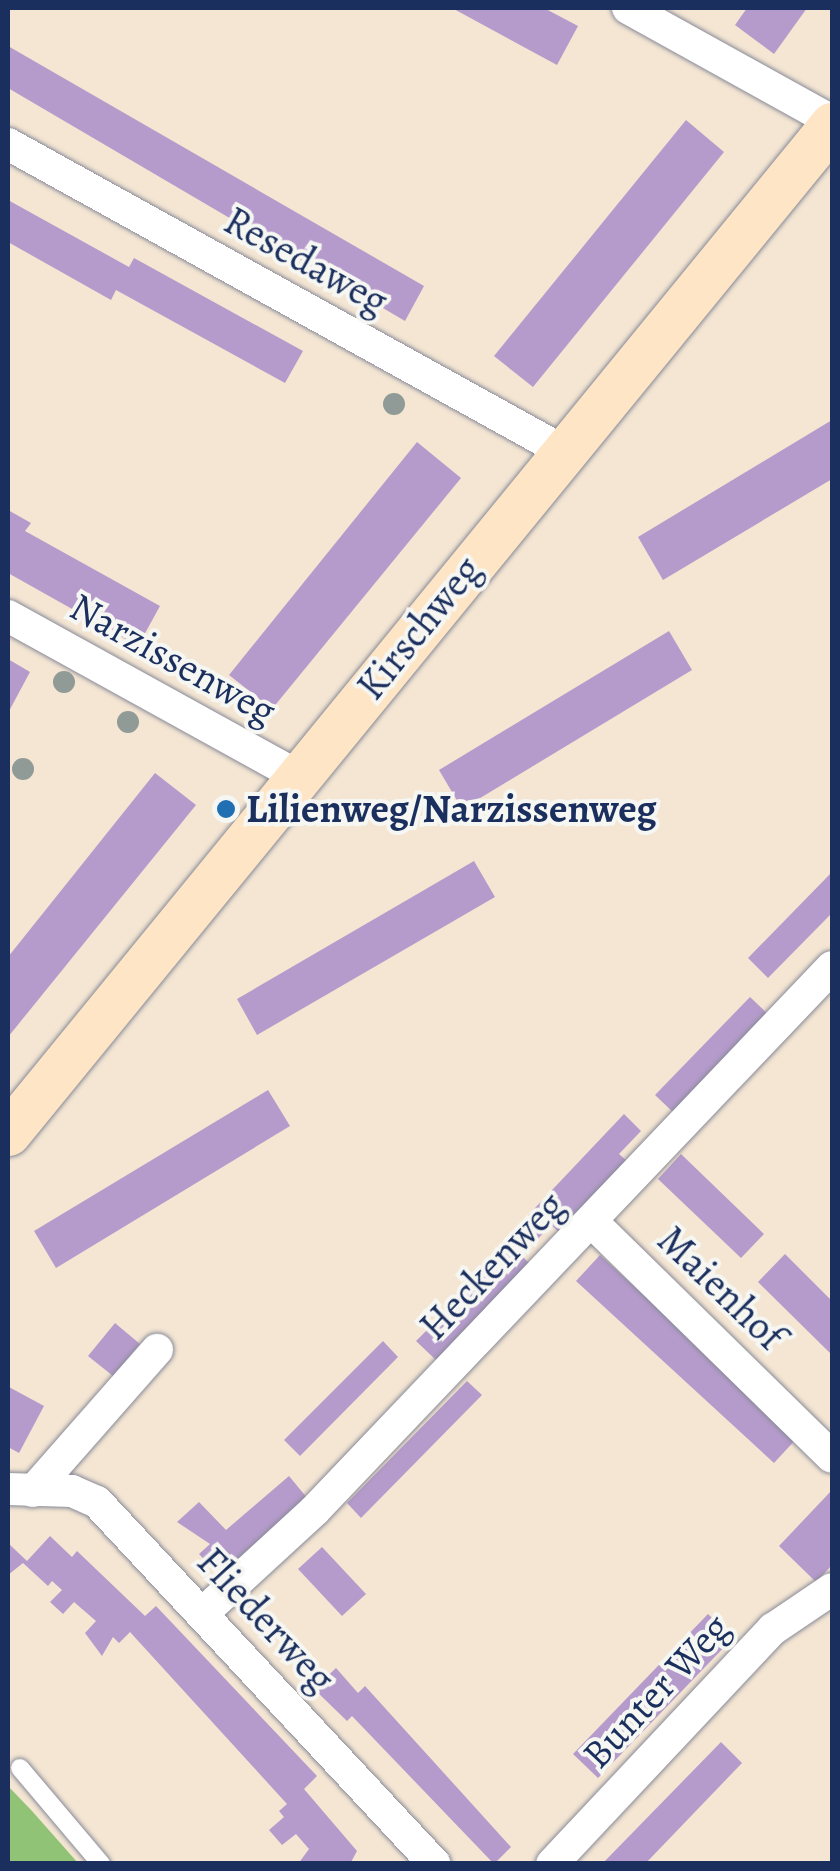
<!DOCTYPE html>
<html>
<head>
<meta charset="utf-8">
<style>
  body { margin:0 }
  #map { position:relative; width:840px; height:1871px; overflow:hidden; background:#f4e6d3; font-family:Alegreya,serif }
  div>[style] { position:absolute }
  .green>* { inset:0; background:#90c375 }
  .building>* { inset:0; background:#b59bcb }
  .roads { filter:drop-shadow(0 0 2px #888a98) drop-shadow(0 0 2px #888a98) }
  .service>* { height:18px; margin:-9px; padding:0 9px; transform-origin:9px; border-radius:9px; background:#fff }
  .minor>* { height:32px; margin:-16px; padding:0 16px; transform-origin:16px; border-radius:16px; background:#fff }
  .secondary>* { height:45px; margin:-22.5px; padding:0 22.5px; transform-origin:22.5px; border-radius:22.5px; background:#fee5c5 }
  .trees>* { width:22px; height:22px; margin:-11px; border-radius:50%; background:#909a96 }
  .dots>* { width:28px; height:28px; translate:-50% -50%; box-sizing:border-box; border:5px solid #f6f6f2; border-radius:50% }
  span { translate:-50% -50%; white-space:nowrap; text-align:center; line-height:1.15; -webkit-text-stroke:8px #f6f6f2; paint-order:stroke }
  .street-label { font-size:40px; color:#1b2f5e }
  .poi-label { font-size:40px; color:#1b2f5e; font-weight:700 }
  .left { translate:0 -50%; text-align:left }
  .frame { position:absolute; inset:0; border:10px solid #1b2f5e; pointer-events:none }
</style>
</head>
<body>
<div id="map">
  <div class="green">
    <div style="clip-path:polygon(8px 1786px,32px 1811px,78px 1863px,8px 1863px)"></div>
  </div>
  <div class="building">
    <div style="clip-path:polygon(452px 8px,544px 8px,578px 26px,557px 65px)"></div>
    <div style="clip-path:polygon(747px 8px,807px 8px,774px 54px,735px 25px)"></div>
    <div style="clip-path:polygon(8px 46px,424px 286px,405px 321px,8px 88px)"></div>
    <div style="clip-path:polygon(686px 120px,724px 152px,533px 387px,494px 356px)"></div>
    <div style="clip-path:polygon(8px 200px,129px 267px,134px 258px,303px 351px,285px 383px,116px 290px,111px 300px,8px 242px)"></div>
    <div style="clip-path:polygon(832px 420px,832px 479px,663px 580px,638px 537px)"></div>
    <div style="clip-path:polygon(417px 442px,461px 478px,272px 709px,229px 675px)"></div>
    <div style="clip-path:polygon(8px 510px,31px 523px,25px 531px,160px 606px,138px 646px,8px 573px)"></div>
    <div style="clip-path:polygon(669px 631px,692px 670px,462px 809px,439px 770px)"></div>
    <div style="clip-path:polygon(8px 659px,30px 672px,8px 713px)"></div>
    <div style="clip-path:polygon(155px 773px,196px 805px,8px 1037px,8px 957px)"></div>
    <div style="clip-path:polygon(474px 861px,495px 897px,257px 1035px,237px 999px)"></div>
    <div style="clip-path:polygon(832px 872px,832px 913px,768px 978px,748px 958px)"></div>
    <div style="clip-path:polygon(750px 997px,770px 1016px,675px 1114px,655px 1095px)"></div>
    <div style="clip-path:polygon(268px 1090px,290px 1126px,56px 1268px,34px 1231px)"></div>
    <div style="clip-path:polygon(624px 1114px,641px 1131px,619px 1154px,627px 1161px,559px 1232px,551px 1225px,534px 1243px,517px 1227px)"></div>
    <div style="clip-path:polygon(681px 1154px,764px 1234px,741px 1258px,658px 1179px)"></div>
    <div style="clip-path:polygon(512px 1246px,533px 1267px,438px 1362px,416px 1341px)"></div>
    <div style="clip-path:polygon(785px 1254px,832px 1301px,832px 1355px,758px 1282px)"></div>
    <div style="clip-path:polygon(600px 1255px,798px 1437px,774px 1463px,576px 1281px)"></div>
    <div style="clip-path:polygon(115px 1323px,140px 1344px,113px 1376px,88px 1356px)"></div>
    <div style="clip-path:polygon(383px 1341px,398px 1357px,300px 1456px,284px 1440px)"></div>
    <div style="clip-path:polygon(467px 1381px,482px 1395px,361px 1518px,347px 1503px)"></div>
    <div style="clip-path:polygon(9px 1387px,44px 1406px,19px 1453px,8px 1447px)"></div>
    <div style="clip-path:polygon(289px 1476px,308px 1499px,219px 1576px,199px 1554px,210px 1544px,177px 1522px,199px 1502px,226px 1530px)"></div>
    <div style="clip-path:polygon(832px 1490px,832px 1565px,816px 1582px,779px 1546px)"></div>
    <div style="clip-path:polygon(50px 1536px,72px 1557px,77px 1551px,145px 1616px,156px 1606px,317px 1776px,304px 1789px,357px 1851px,350px 1864px,298px 1864px,309px 1849px,296px 1834px,282px 1845px,269px 1830px,284px 1817px,279px 1811px,287px 1804px,130px 1632px,119px 1643px,113px 1637px,102px 1656px,85px 1633px,96px 1621px,74px 1602px,63px 1614px,50px 1602px,62px 1590px,52px 1581px,48px 1586px,23px 1563px,8px 1575px,8px 1543px,27px 1561px)"></div>
    <div style="clip-path:polygon(322px 1547px,366px 1594px,342px 1616px,298px 1569px)"></div>
    <div style="clip-path:polygon(708px 1614px,733px 1638px,598px 1778px,573px 1754px)"></div>
    <div style="clip-path:polygon(336px 1668px,358px 1693px,365px 1686px,511px 1847px,494px 1864px,352px 1716px,347px 1721px,314px 1689px)"></div>
    <div style="clip-path:polygon(721px 1742px,742px 1763px,645px 1864px,602px 1864px)"></div>
  </div>
  <div class="roads">
    <div class="service">
      <div style="left:20px;top:1768px;width:126px;rotate:49.8deg"></div>
    </div>
    <div class="minor">
      <div style="left:628px;top:8px;width:233px;rotate:29deg"></div>
      <div style="left:8px;top:144px;width:634px;rotate:28.95deg"></div>
      <div style="left:8px;top:616px;width:331px;rotate:28.9deg"></div>
      <div style="left:593px;top:1223px;width:334px;rotate:44.4deg"></div>
      <div style="left:8px;top:1489px;width:64px;rotate:1.8deg"></div>
      <div style="left:72px;top:1491px;width:27px;rotate:24deg"></div>
      <div style="left:97px;top:1502px;width:495px;rotate:47deg"></div>
      <div style="left:33px;top:1491px;width:188px;rotate:-48.7deg"></div>
      <div style="left:202px;top:1614px;width:152px;rotate:-42.6deg"></div>
      <div style="left:314px;top:1511px;width:751px;rotate:-46.4deg"></div>
      <div style="left:552px;top:1864px;width:323px;rotate:-46.8deg"></div>
      <div style="left:773px;top:1629px;width:71px;rotate:-34.1deg"></div>
    </div>
    <div class="secondary">
      <div style="left:8px;top:1133px;width:1302px;rotate:-50.74deg"></div>
    </div>
  </div>
  <div class="trees">
    <div style="left:394px;top:404px"></div>
    <div style="left:64px;top:682px"></div>
    <div style="left:128px;top:722px"></div>
    <div style="left:23px;top:769px"></div>
  </div>
  <div class="dots">
    <div style="left:226px;top:809px;background:#1f6fb2"></div>
  </div>
  <div class="street-label">
    <span style="left:306px;top:261px;rotate:29deg">Resedaweg</span>
    <span style="left:419px;top:628px;rotate:-51deg">Kirschweg</span>
    <span style="left:173px;top:659px;rotate:29deg">Narzissenweg</span>
    <span style="left:492px;top:1266px;rotate:-46deg">Heckenweg</span>
    <span style="left:721px;top:1288px;rotate:44deg">Maienhof</span>
    <span style="left:266px;top:1620px;rotate:47deg">Fliederweg</span>
    <span style="left:656px;top:1691px;rotate:-47deg">Bunter Weg</span>
  </div>
  <div class="poi-label">
    <span class="left" style="left:246px;top:809px">Lilienweg/Narzissenweg</span>
  </div>
  <div class="frame"></div>
</div>
</body>
</html>
